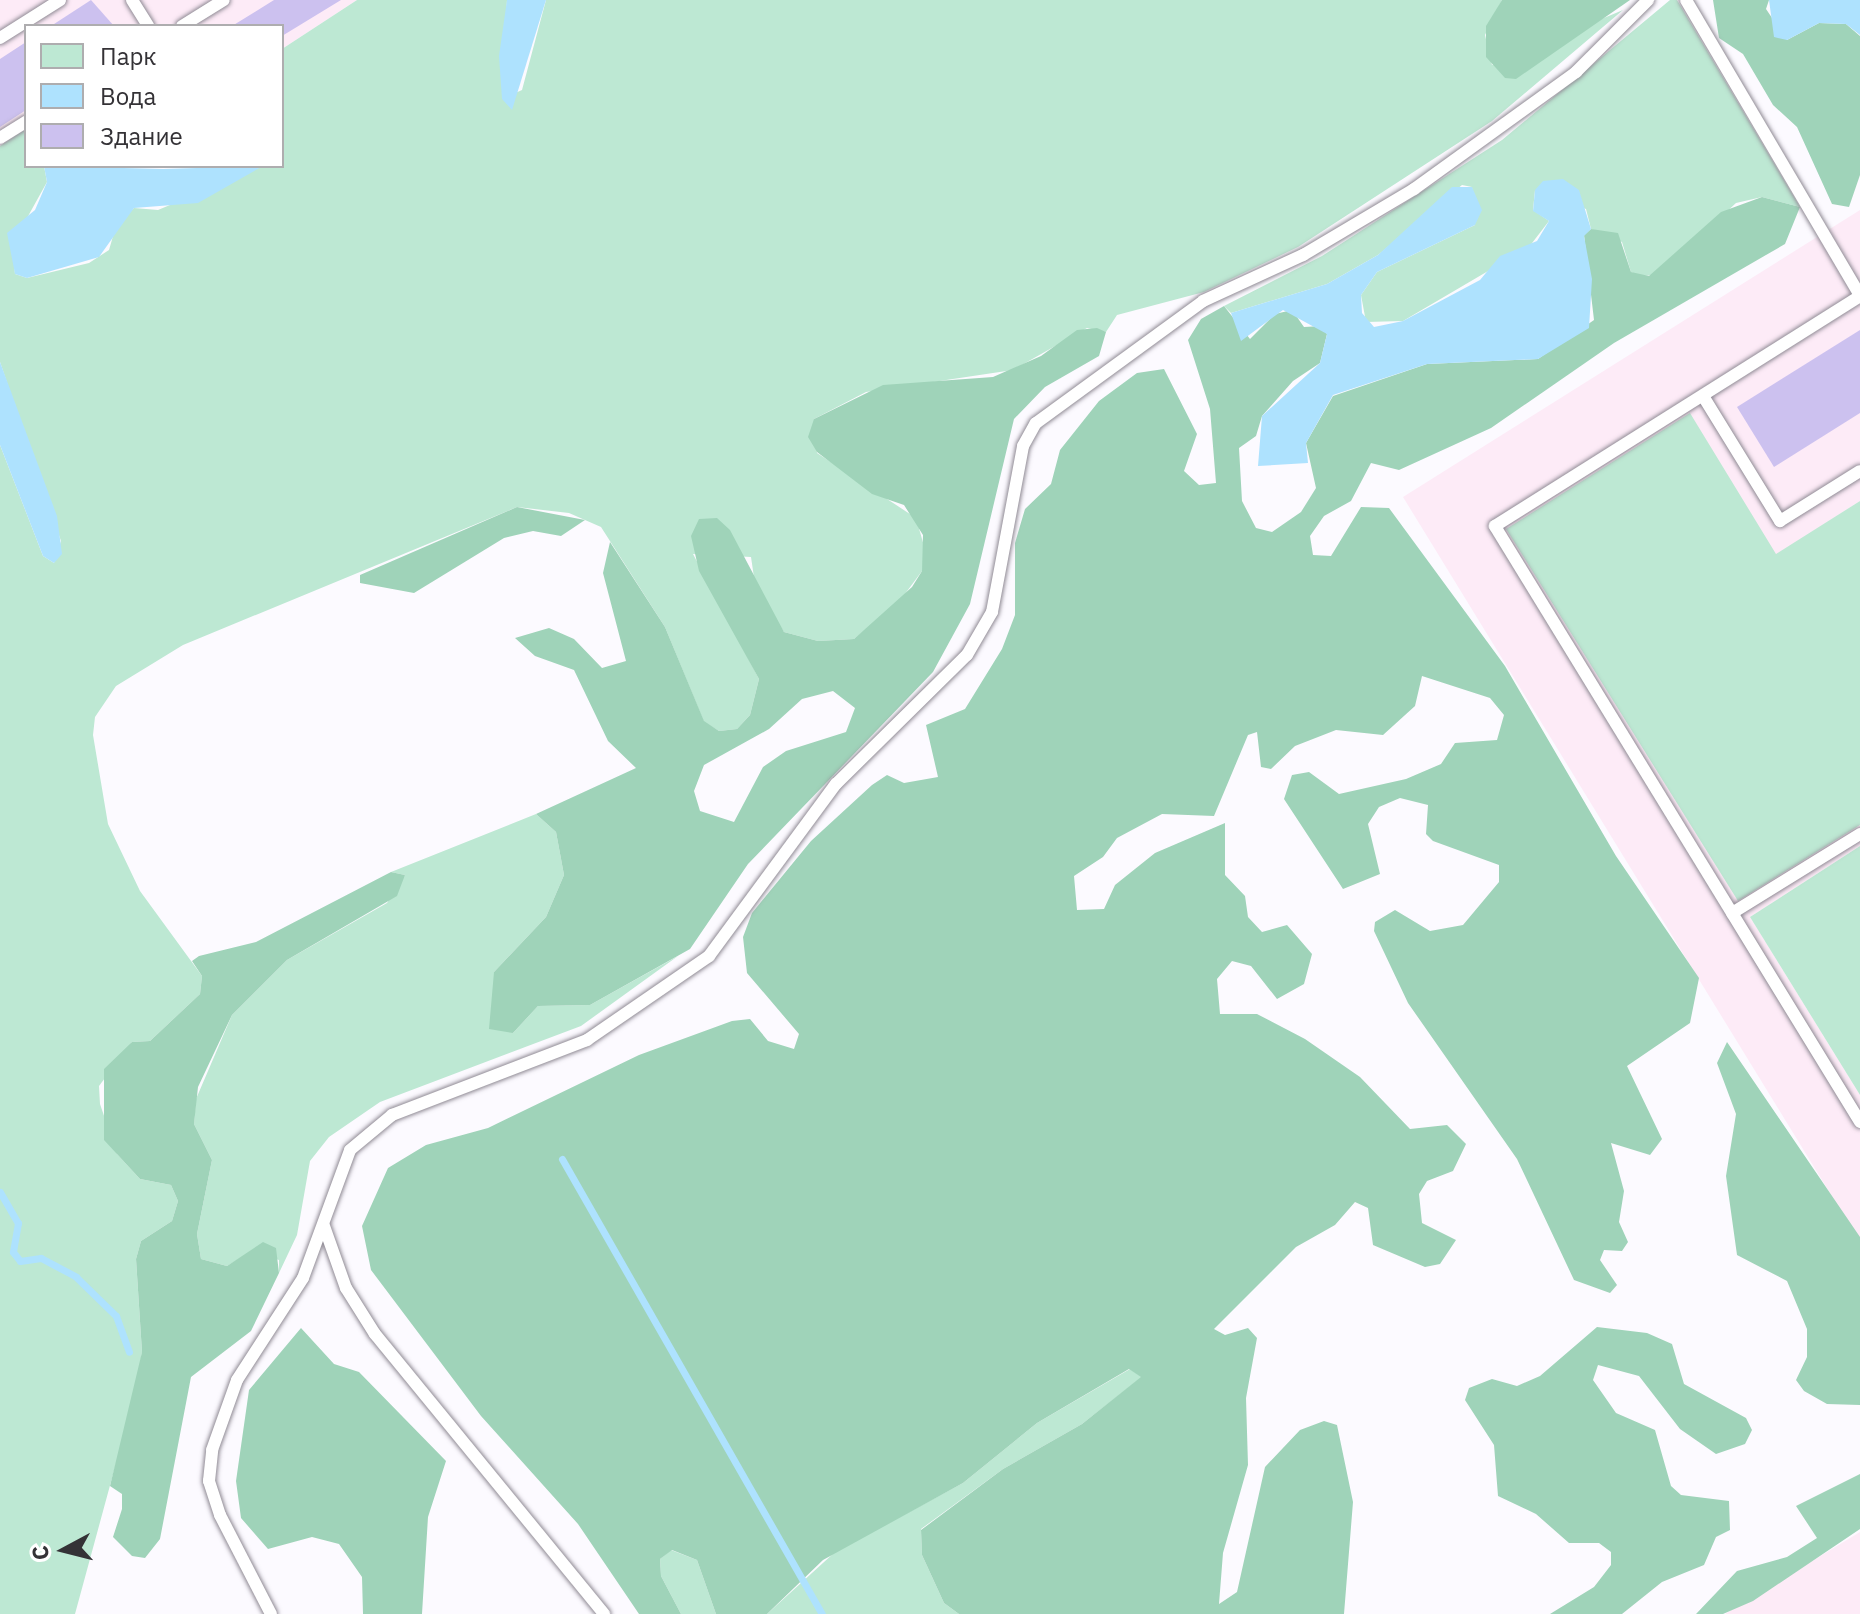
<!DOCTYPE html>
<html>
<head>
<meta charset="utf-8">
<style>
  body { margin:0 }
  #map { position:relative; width:1860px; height:1614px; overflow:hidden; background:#fcfaff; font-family:"IBM Plex Sans",sans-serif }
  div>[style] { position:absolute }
  .industrial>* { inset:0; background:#fdebf7 }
  .green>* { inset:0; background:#bde8d3 }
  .forest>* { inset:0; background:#9fd3b9 }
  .water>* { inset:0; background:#aee2fe }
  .stream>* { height:7px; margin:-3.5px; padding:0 3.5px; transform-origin:3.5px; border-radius:3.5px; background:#aee2fe }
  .building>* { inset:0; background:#ccc1ef }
  .roads { filter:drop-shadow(0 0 2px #908b95) drop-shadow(0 0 2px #908b95) }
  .lane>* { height:12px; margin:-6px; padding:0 6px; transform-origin:6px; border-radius:6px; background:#fff }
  span { translate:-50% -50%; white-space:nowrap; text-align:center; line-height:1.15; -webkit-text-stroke:7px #fff; paint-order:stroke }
  .legend { position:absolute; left:24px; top:24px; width:260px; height:144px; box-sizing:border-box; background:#fff; border:2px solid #aeadaf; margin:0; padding:10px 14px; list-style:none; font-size:24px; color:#343236 }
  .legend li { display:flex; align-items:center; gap:16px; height:40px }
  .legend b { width:40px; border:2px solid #aeadaf }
  .north { position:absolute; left:24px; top:1510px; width:80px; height:80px; -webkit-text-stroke:6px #fff; paint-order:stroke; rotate:263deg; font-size:22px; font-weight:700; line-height:32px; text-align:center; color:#343236 }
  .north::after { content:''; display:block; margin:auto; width:28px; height:36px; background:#343236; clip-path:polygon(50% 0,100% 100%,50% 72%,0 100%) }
</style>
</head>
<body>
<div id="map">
  <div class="industrial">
    <div style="clip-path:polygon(0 0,357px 0,282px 49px,282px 26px,26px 26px,26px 129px,0 146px)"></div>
    <div style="clip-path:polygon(1860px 210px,1860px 501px,1776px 555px,1738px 901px,1860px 825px,1860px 846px,1750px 917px,1860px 1095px,1860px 1242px,1403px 497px)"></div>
    <div style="clip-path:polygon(1860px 1532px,1860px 1614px,1725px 1614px)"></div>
  </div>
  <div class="green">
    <div style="clip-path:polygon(357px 0,507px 0,502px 99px,522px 90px,546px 0,1502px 0,1485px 35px,1492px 65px,1623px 10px,1492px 121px,1298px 247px,1204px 292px,1117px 315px,1106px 332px,1087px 328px,1013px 370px,866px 392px,814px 419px,817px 453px,916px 518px,926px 553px,922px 571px,899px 602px,854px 639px,818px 641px,784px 632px,756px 591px,751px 557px,693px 554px,759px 679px,750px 715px,737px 729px,719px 731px,704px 722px,665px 627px,601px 527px,569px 513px,517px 507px,183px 645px,116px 686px,95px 717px,93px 735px,108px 824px,140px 891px,202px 976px,200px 994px,150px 1041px,132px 1042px,99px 1086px,100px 1104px,117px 1154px,140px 1179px,171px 1185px,178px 1201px,172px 1221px,141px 1241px,136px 1259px,142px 1352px,136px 1390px,75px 1614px,0 1614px,0 445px,43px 556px,54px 563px,61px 541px,0 362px,0 146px,26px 129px,26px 166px,44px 166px,47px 182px,12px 245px,15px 274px,27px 278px,89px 263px,109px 250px,116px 226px,134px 208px,158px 210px,263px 166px,282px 166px,282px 49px)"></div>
    <div style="clip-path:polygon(1670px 0,1677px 0,1800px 207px,1762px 197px,1736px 203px,1659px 275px,1640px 276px,1631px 272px,1622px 242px,1591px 229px,1586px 209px,1535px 190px,1533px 210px,1549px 221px,1529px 247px,1403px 321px,1366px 322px,1361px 295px,1377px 272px,1475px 225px,1472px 187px,1462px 185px,1378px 255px,1327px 284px,1231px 313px,1224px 306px,1322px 256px,1502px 140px)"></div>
    <div style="clip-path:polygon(1690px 413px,1776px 554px,1860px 501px,1860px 825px,1738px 901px,1506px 529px)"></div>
    <div style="clip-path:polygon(536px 814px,556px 832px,564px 875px,546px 917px,494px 972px,496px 1016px,513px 1033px,538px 1006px,590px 1005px,678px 956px,581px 1026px,380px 1102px,329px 1137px,310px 1161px,297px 1235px,279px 1273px,279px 1260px,252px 1251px,227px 1266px,201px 1259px,197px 1234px,212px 1160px,194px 1124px,196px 1099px,232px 1015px,287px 960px,387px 903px,405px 875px,391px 872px)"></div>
    <div style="clip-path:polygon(1860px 846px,1860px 1095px,1750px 917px)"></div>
    <div style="clip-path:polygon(1130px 1369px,1142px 1377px,1082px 1424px,1003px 1469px,921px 1529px,922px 1555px,944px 1603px,959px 1614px,767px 1614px,835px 1552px,963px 1483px,1037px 1423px)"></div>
    <div style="clip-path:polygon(671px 1550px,697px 1560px,716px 1614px,681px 1614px,661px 1576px,660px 1559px)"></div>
  </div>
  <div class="forest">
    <div style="clip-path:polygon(1502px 0,1630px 0,1516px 79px,1505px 78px,1486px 57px,1486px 26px)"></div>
    <div style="clip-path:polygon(1713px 0,1769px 0,1766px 9px,1787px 40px,1819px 23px,1846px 24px,1860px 36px,1860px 175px,1849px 207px,1832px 204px,1797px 127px,1773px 105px,1743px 54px,1719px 38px)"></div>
    <div style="clip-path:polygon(1762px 197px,1800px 207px,1785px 244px,1614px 343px,1491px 428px,1399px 470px,1371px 463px,1351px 501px,1324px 516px,1310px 536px,1313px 555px,1331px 556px,1361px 507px,1389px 508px,1505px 666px,1616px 856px,1699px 978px,1690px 1023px,1627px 1066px,1662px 1139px,1650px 1155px,1611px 1143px,1624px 1191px,1619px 1222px,1628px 1242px,1622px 1251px,1604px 1250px,1600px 1260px,1617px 1285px,1610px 1293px,1574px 1280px,1517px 1159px,1408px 1003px,1374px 931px,1375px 922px,1395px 910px,1430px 931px,1463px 925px,1499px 882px,1499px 865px,1433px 841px,1426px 834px,1428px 805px,1400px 798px,1379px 807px,1368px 824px,1380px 874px,1343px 889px,1284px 799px,1292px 775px,1309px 772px,1339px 794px,1406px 779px,1441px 764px,1455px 743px,1497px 740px,1504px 715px,1490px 698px,1422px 676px,1415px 706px,1383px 735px,1336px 730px,1295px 746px,1271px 769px,1261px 767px,1257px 732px,1248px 735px,1214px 816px,1162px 814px,1117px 838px,1103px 857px,1074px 876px,1077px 910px,1104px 909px,1115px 885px,1155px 853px,1225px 823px,1225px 875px,1245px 896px,1248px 917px,1262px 932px,1287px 925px,1312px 954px,1304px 984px,1277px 999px,1251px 966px,1232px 961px,1217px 979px,1220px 1014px,1257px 1014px,1305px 1039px,1360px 1077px,1410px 1129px,1447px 1125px,1466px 1144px,1453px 1171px,1427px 1181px,1419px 1194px,1422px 1223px,1456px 1240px,1440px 1264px,1425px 1267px,1373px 1245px,1368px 1208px,1355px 1202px,1335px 1225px,1296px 1247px,1214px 1329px,1225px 1335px,1248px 1328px,1257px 1338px,1246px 1398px,1248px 1465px,1223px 1553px,1219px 1604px,1237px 1592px,1265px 1467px,1300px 1430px,1324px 1421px,1337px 1425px,1353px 1502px,1344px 1614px,959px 1614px,944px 1603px,922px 1555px,921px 1530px,1003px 1469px,1082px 1424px,1141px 1377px,1129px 1369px,1037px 1423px,963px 1483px,823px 1560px,767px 1614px,716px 1614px,697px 1560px,672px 1550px,660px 1559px,661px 1576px,681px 1614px,639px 1614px,578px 1524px,481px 1416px,371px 1270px,362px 1226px,388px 1168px,426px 1145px,488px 1128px,639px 1055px,732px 1021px,750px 1019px,768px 1041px,794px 1049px,799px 1034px,747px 973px,743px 937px,752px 913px,811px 841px,872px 785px,887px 775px,904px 783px,938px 777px,926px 725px,965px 709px,1002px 649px,1015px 615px,1015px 543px,1025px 509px,1051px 484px,1060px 450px,1099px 401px,1137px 373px,1164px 369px,1197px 434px,1184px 471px,1199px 485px,1216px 483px,1210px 409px,1188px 340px,1201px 319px,1224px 306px,1250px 339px,1275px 314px,1292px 310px,1304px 327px,1322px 326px,1327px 334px,1320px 363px,1293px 381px,1262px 416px,1256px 436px,1239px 448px,1242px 501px,1256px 528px,1272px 532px,1301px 512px,1316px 488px,1306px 443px,1333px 396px,1427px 364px,1538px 359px,1594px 320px,1584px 235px,1591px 229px,1618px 233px,1631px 272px,1649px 276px,1721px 212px)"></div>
    <div style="clip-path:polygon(evenodd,1097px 328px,1106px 332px,1099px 356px,1045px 387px,1014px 419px,970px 604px,933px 672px,748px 864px,690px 949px,590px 1005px,538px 1006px,513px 1033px,489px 1029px,494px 972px,546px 917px,564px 875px,556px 832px,536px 814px,636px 768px,608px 741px,574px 670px,535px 656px,515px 638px,549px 628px,574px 639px,602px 668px,626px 661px,603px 573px,610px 542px,665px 627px,704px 721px,719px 731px,737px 729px,750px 715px,759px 679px,699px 571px,691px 536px,699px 519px,717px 518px,730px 530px,784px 632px,818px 641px,854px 639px,912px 587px,922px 571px,923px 535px,904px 505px,872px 494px,817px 452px,808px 437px,814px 419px,883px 385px,993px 377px,1041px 356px,1077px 330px,1097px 328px,833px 691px,855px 708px,846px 732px,786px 751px,763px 767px,734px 822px,700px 811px,694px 791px,704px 765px,769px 729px,802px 699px,833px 691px)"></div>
    <div style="clip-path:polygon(517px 507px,585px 520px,561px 536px,533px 531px,504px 538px,414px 593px,360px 583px,360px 575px)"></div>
    <div style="clip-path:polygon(391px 872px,405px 875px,397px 896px,287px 960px,232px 1015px,198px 1087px,194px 1124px,212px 1160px,197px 1234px,201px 1259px,227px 1266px,263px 1242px,276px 1248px,279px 1273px,251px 1331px,191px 1377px,160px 1539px,145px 1558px,132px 1556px,113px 1537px,122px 1509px,122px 1494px,110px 1486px,142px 1352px,136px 1259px,141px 1241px,172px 1221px,178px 1201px,171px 1185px,140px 1179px,104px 1140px,104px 1069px,132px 1042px,150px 1041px,200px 994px,202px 976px,192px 961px,199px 956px,256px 942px)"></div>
    <div style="clip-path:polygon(1727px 1042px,1860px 1237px,1860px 1405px,1827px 1404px,1804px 1391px,1796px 1380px,1807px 1357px,1807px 1329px,1787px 1281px,1737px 1255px,1726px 1176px,1736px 1114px,1717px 1063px)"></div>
    <div style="clip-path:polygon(1597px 1327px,1647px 1333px,1672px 1344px,1684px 1384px,1746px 1418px,1752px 1430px,1745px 1444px,1716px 1454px,1680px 1429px,1639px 1376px,1598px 1365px,1593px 1380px,1616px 1413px,1655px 1430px,1671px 1486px,1681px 1495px,1729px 1501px,1730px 1530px,1716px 1537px,1704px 1565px,1662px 1582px,1622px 1614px,1550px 1614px,1594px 1587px,1611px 1565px,1611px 1552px,1599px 1543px,1569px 1543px,1536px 1514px,1498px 1496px,1494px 1445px,1465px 1400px,1469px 1388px,1492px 1379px,1517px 1386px,1540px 1376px)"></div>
    <div style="clip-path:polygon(301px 1328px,334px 1364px,359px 1372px,446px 1461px,428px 1517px,422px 1614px,363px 1614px,362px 1577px,339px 1544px,312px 1537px,268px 1549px,241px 1518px,236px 1481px,249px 1390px)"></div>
    <div style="clip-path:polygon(1860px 1474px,1860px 1529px,1753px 1601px,1723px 1614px,1696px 1614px,1737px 1571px,1787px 1557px,1817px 1538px,1796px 1506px)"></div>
  </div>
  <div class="water">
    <div style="clip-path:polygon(507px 0,546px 0,512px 110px,502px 99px,499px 56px)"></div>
    <div style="clip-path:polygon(1769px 0,1860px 0,1860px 35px,1846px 24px,1819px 23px,1787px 40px,1774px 37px)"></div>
    <div style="clip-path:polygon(44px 166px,163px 169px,263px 166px,198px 203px,134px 208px,99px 257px,27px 278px,15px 274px,7px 233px,35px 210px,47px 182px)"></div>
    <div style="clip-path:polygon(1563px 179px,1579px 190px,1591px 229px,1584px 236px,1592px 279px,1589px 328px,1538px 359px,1427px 364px,1333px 395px,1306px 443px,1308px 463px,1258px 466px,1262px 416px,1320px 363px,1327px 334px,1283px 310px,1241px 341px,1231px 313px,1327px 284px,1378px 255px,1452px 187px,1472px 187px,1482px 210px,1475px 225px,1377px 272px,1361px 295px,1362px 313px,1374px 327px,1403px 321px,1480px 280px,1500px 256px,1537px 241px,1549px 221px,1533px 211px,1535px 190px,1543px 181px)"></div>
    <div style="clip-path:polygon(0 362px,57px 516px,62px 554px,54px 563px,43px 556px,0 445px)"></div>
  </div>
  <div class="stream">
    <div style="left:562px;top:1159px;width:524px;rotate:60.26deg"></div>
    <div style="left:0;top:1192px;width:36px;rotate:60deg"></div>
    <div style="left:18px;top:1223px;width:29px;rotate:100deg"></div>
    <div style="left:13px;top:1252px;width:11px;rotate:52deg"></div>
    <div style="left:20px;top:1261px;width:21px;rotate:-8deg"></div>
    <div style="left:41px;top:1258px;width:40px;rotate:28deg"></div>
    <div style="left:76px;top:1277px;width:56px;rotate:44.3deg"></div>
    <div style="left:116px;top:1316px;width:38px;rotate:70deg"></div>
  </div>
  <div class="building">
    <div style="clip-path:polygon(91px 0,114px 26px,51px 26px)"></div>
    <div style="clip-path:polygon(274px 0,341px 0,282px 36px,282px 26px,232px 26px)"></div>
    <div style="clip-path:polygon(26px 42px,26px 110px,0 127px,0 59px)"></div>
    <div style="clip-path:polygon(1860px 330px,1860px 413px,1774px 467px,1737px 407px)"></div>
  </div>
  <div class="roads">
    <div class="lane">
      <div style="left:132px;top:0;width:31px;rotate:58deg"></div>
      <div style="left:1686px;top:0;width:342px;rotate:59.5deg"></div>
      <div style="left:182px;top:26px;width:49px;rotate:-31.8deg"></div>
      <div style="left:0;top:38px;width:71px;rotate:-32.3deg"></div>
      <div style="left:0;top:138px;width:31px;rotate:-32deg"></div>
      <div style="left:1703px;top:396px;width:147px;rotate:58.4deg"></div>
      <div style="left:1780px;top:521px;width:94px;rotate:-32deg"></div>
      <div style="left:1860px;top:834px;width:150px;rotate:148.3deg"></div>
      <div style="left:1732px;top:913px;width:245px;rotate:58.5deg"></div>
      <div style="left:1732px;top:913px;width:454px;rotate:-121.5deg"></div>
      <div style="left:1495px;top:526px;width:431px;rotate:-32.2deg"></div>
      <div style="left:324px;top:1226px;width:66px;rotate:70.5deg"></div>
      <div style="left:346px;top:1288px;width:54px;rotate:57.8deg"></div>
      <div style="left:375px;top:1334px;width:362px;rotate:50.7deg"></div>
      <div style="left:271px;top:1614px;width:111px;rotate:-117.3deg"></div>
      <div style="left:220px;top:1515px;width:36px;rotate:-108deg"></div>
      <div style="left:209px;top:1481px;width:31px;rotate:-84deg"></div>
      <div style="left:212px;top:1450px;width:74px;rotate:-70.3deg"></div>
      <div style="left:237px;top:1380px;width:121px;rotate:-57.1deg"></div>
      <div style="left:303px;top:1278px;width:136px;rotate:-69.8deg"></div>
      <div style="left:350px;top:1150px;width:55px;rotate:-39.8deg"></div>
      <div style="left:392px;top:1115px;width:209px;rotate:-21deg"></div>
      <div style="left:587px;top:1040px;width:148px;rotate:-34.5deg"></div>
      <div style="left:709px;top:956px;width:214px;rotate:-53.6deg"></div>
      <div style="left:836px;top:784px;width:184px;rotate:-44.6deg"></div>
      <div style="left:967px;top:655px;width:50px;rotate:-59.8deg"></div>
      <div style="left:992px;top:612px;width:169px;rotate:-79.4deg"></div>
      <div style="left:1023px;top:446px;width:26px;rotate:-61deg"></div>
      <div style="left:1036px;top:423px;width:207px;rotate:-36.1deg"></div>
      <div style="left:1203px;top:301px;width:110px;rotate:-24.7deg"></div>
      <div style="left:1303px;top:255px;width:129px;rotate:-30.7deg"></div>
      <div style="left:1414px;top:189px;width:200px;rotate:-35.8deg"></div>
      <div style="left:1576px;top:72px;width:102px;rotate:-45deg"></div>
    </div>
  </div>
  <ul class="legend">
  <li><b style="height:22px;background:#bde8d3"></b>Парк</li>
  <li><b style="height:22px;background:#aee2fe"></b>Вода</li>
  <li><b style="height:22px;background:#ccc1ef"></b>Здание</li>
  </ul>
  <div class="north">С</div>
</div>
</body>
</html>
